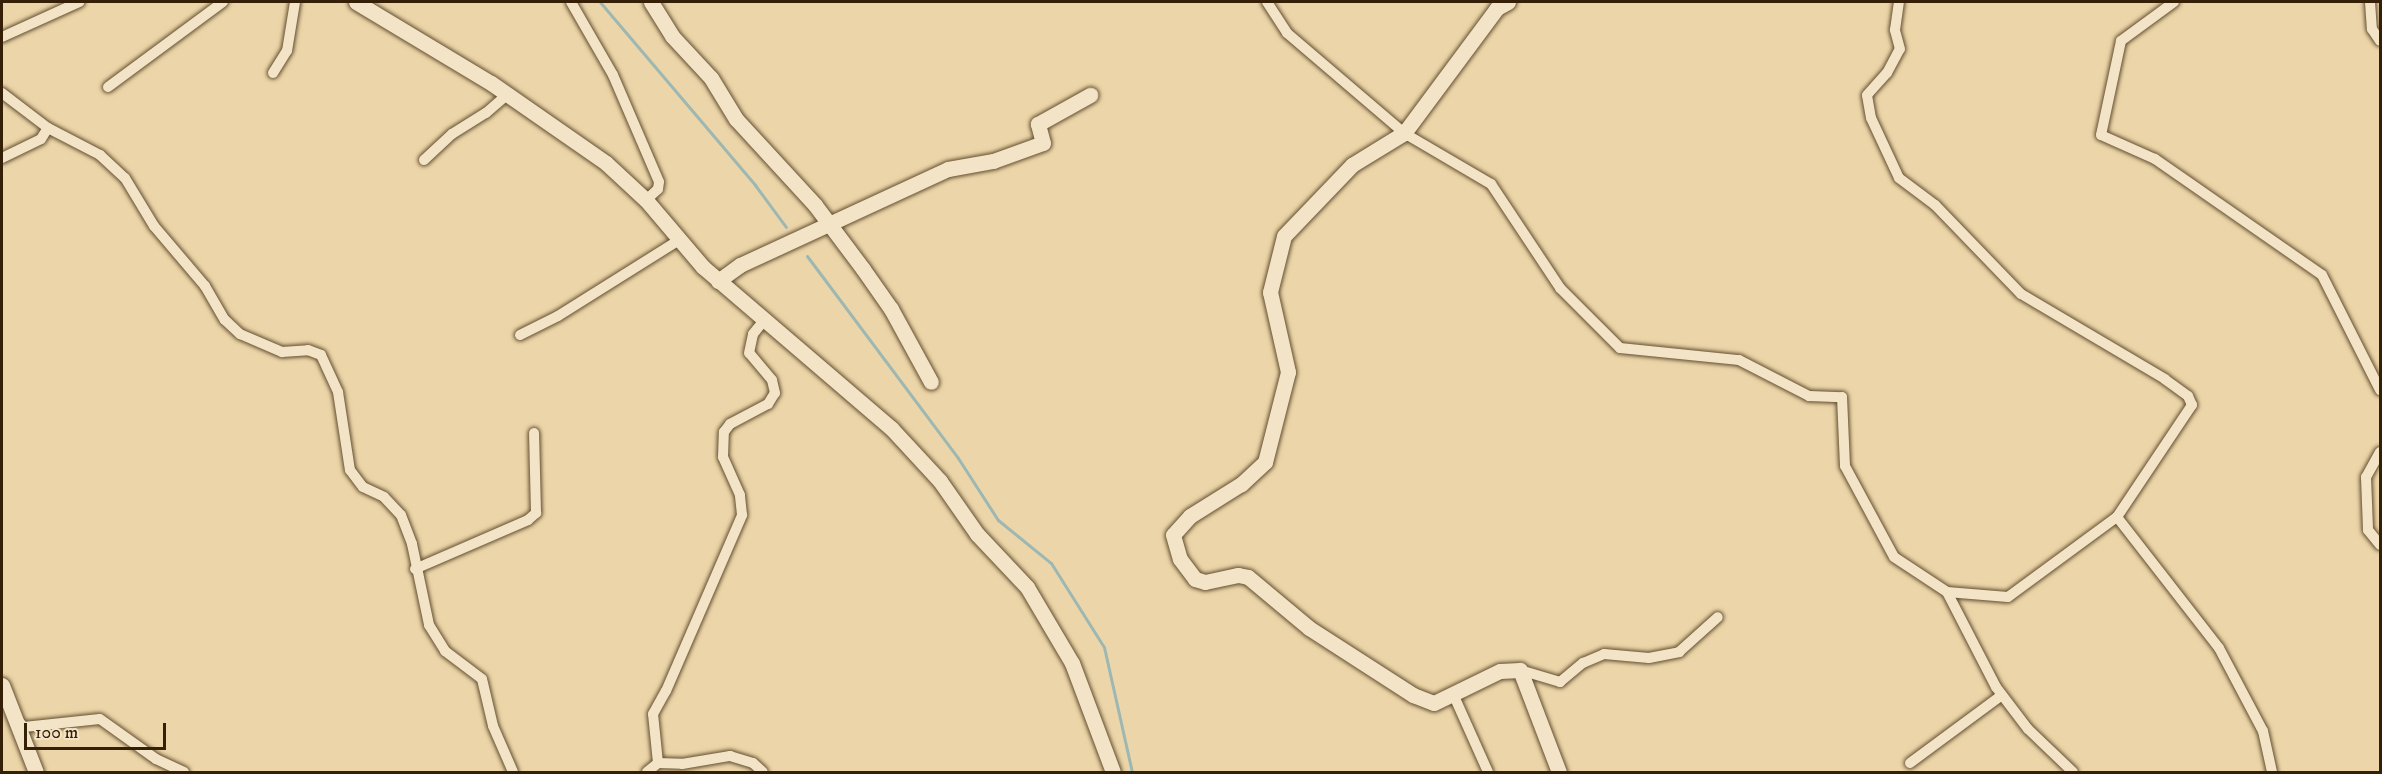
<!DOCTYPE html>
<html>
<head>
<meta charset="utf-8">
<style>
  body { margin:0 }
  #map { position:relative; width:2382px; height:774px; overflow:hidden; background:#ecd6a9; font-family:"IM FELL DW Pica",serif }
  div>[style] { position:absolute }
  .stream>* { height:3px; margin:-1.5px; padding:0 1.5px; transform-origin:1.5px; border-radius:1.5px; background:#9db7b3 }
  .roads { filter:drop-shadow(0 0 2px #634e30) drop-shadow(0 0 2px #634e30) }
  .street>* { height:10px; margin:-5px; padding:0 5px; transform-origin:5px; border-radius:5px; background:#f3e4c7 }
  .secondary>* { height:15px; margin:-7.5px; padding:0 7.5px; transform-origin:7.5px; border-radius:7.5px; background:#f3e4c7 }
  span { translate:-50% -50%; white-space:nowrap; text-align:center; line-height:1.15; -webkit-text-stroke:6px #f3e4c7; paint-order:stroke }
  .frame { position:absolute; inset:0; border:3px solid #352007; pointer-events:none }
  .scale { position:absolute; left:24px; top:723px; width:142px; height:27px; box-sizing:border-box; border:3px solid #352007; border-top:0; padding-left:8px; font-size:18px; line-height:21px; white-space:nowrap; color:#352007; -webkit-text-stroke:4px #f3e4c7; paint-order:stroke }
</style>
</head>
<body>
<div id="map">
  <div class="stream">
    <div style="left:600px;top:2px;width:240px;rotate:49.7deg"></div>
    <div style="left:755px;top:185px;width:52px;rotate:53.6deg"></div>
    <div style="left:807px;top:256px;width:252px;rotate:53.2deg"></div>
    <div style="left:958px;top:458px;width:74px;rotate:57.2deg"></div>
    <div style="left:998px;top:520px;width:68px;rotate:39.1deg"></div>
    <div style="left:1051px;top:563px;width:99px;rotate:57.8deg"></div>
    <div style="left:1104px;top:647px;width:128px;rotate:77.4deg"></div>
  </div>
  <div class="roads">
    <div class="street">
      <div style="left:571px;top:2px;width:84px;rotate:60.1deg"></div>
      <div style="left:613px;top:75px;width:116px;rotate:66.7deg"></div>
      <div style="left:659px;top:182px;width:7px;rotate:98deg"></div>
      <div style="left:658px;top:189px;width:16px;rotate:137deg"></div>
      <div style="left:1267px;top:2px;width:37px;rotate:57deg"></div>
      <div style="left:1287px;top:33px;width:154px;rotate:40.5deg"></div>
      <div style="left:1404px;top:133px;width:101px;rotate:30.4deg"></div>
      <div style="left:1491px;top:184px;width:125px;rotate:56.4deg"></div>
      <div style="left:1560px;top:288px;width:85px;rotate:45deg"></div>
      <div style="left:1620px;top:348px;width:120px;rotate:5.8deg"></div>
      <div style="left:1739px;top:360px;width:79px;rotate:27.2deg"></div>
      <div style="left:1809px;top:396px;width:33px;rotate:2deg"></div>
      <div style="left:1842px;top:397px;width:69px;rotate:87.5deg"></div>
      <div style="left:1845px;top:466px;width:103px;rotate:61.7deg"></div>
      <div style="left:1894px;top:557px;width:64px;rotate:33.4deg"></div>
      <div style="left:1947px;top:592px;width:61px;rotate:4.7deg"></div>
      <div style="left:2008px;top:597px;width:135px;rotate:-36.3deg"></div>
      <div style="left:2117px;top:517px;width:135px;rotate:-56.2deg"></div>
      <div style="left:2192px;top:405px;width:10px;rotate:-114deg"></div>
      <div style="left:2188px;top:396px;width:29px;rotate:-144deg"></div>
      <div style="left:2165px;top:379px;width:167px;rotate:-149.4deg"></div>
      <div style="left:2021px;top:294px;width:124px;rotate:-134deg"></div>
      <div style="left:1935px;top:205px;width:45px;rotate:-143.1deg"></div>
      <div style="left:1899px;top:178px;width:66px;rotate:-115deg"></div>
      <div style="left:1871px;top:118px;width:23px;rotate:-100deg"></div>
      <div style="left:1867px;top:95px;width:30px;rotate:-48deg"></div>
      <div style="left:1887px;top:73px;width:27px;rotate:-62deg"></div>
      <div style="left:1900px;top:49px;width:20px;rotate:-105deg"></div>
      <div style="left:1895px;top:30px;width:28px;rotate:-82deg"></div>
      <div style="left:2174px;top:2px;width:66px;rotate:143.7deg"></div>
      <div style="left:2121px;top:41px;width:96px;rotate:102deg"></div>
      <div style="left:2101px;top:135px;width:59px;rotate:24deg"></div>
      <div style="left:2155px;top:159px;width:203px;rotate:34.8deg"></div>
      <div style="left:2322px;top:275px;width:129px;rotate:63.2deg"></div>
      <div style="left:2370px;top:2px;width:27px;rotate:86deg"></div>
      <div style="left:2372px;top:29px;width:14px;rotate:56deg"></div>
      <div style="left:2px;top:37px;width:85px;rotate:-24.4deg"></div>
      <div style="left:273px;top:73px;width:26px;rotate:-58deg"></div>
      <div style="left:287px;top:51px;width:50px;rotate:-80.7deg"></div>
      <div style="left:108px;top:87px;width:143px;rotate:-36.5deg"></div>
      <div style="left:2px;top:93px;width:58px;rotate:37.3deg"></div>
      <div style="left:48px;top:128px;width:59px;rotate:27.4deg"></div>
      <div style="left:100px;top:155px;width:34px;rotate:43deg"></div>
      <div style="left:125px;top:178px;width:56px;rotate:58.9deg"></div>
      <div style="left:154px;top:226px;width:79px;rotate:49.6deg"></div>
      <div style="left:205px;top:286px;width:39px;rotate:60deg"></div>
      <div style="left:225px;top:320px;width:21px;rotate:43deg"></div>
      <div style="left:240px;top:334px;width:46px;rotate:23.2deg"></div>
      <div style="left:282px;top:352px;width:26px;rotate:-4deg"></div>
      <div style="left:308px;top:350px;width:14px;rotate:21deg"></div>
      <div style="left:321px;top:355px;width:41px;rotate:65.3deg"></div>
      <div style="left:338px;top:392px;width:79px;rotate:81.3deg"></div>
      <div style="left:350px;top:470px;width:21px;rotate:53deg"></div>
      <div style="left:363px;top:487px;width:23px;rotate:25deg"></div>
      <div style="left:384px;top:497px;width:25px;rotate:47deg"></div>
      <div style="left:401px;top:515px;width:31px;rotate:69deg"></div>
      <div style="left:412px;top:544px;width:83px;rotate:78.1deg"></div>
      <div style="left:429px;top:625px;width:31px;rotate:58deg"></div>
      <div style="left:445px;top:651px;width:46px;rotate:37.1deg"></div>
      <div style="left:482px;top:679px;width:48px;rotate:76.8deg"></div>
      <div style="left:493px;top:726px;width:50px;rotate:66.5deg"></div>
      <div style="left:2px;top:158px;width:43px;rotate:-26deg"></div>
      <div style="left:41px;top:139px;width:13px;rotate:-58deg"></div>
      <div style="left:424px;top:160px;width:38px;rotate:-43deg"></div>
      <div style="left:452px;top:134px;width:40px;rotate:-32deg"></div>
      <div style="left:486px;top:113px;width:28px;rotate:-41deg"></div>
      <div style="left:520px;top:335px;width:42px;rotate:-26.6deg"></div>
      <div style="left:558px;top:316px;width:143px;rotate:-32.1deg"></div>
      <div style="left:2380px;top:452px;width:29px;rotate:119deg"></div>
      <div style="left:2366px;top:477px;width:53px;rotate:87.8deg"></div>
      <div style="left:2368px;top:530px;width:19px;rotate:51deg"></div>
      <div style="left:2117px;top:517px;width:166px;rotate:52.1deg"></div>
      <div style="left:2219px;top:648px;width:94px;rotate:62.1deg"></div>
      <div style="left:2263px;top:731px;width:42px;rotate:77.6deg"></div>
      <div style="left:415px;top:569px;width:123px;rotate:-23.4deg"></div>
      <div style="left:528px;top:520px;width:11px;rotate:-41deg"></div>
      <div style="left:536px;top:513px;width:80px;rotate:-91.4deg"></div>
      <div style="left:1947px;top:592px;width:107px;rotate:62.7deg"></div>
      <div style="left:1996px;top:687px;width:53px;rotate:52.7deg"></div>
      <div style="left:2028px;top:729px;width:62px;rotate:43.7deg"></div>
      <div style="left:1520px;top:670px;width:42px;rotate:16.7deg"></div>
      <div style="left:1560px;top:682px;width:30px;rotate:-40deg"></div>
      <div style="left:1583px;top:663px;width:23px;rotate:-23deg"></div>
      <div style="left:1604px;top:654px;width:45px;rotate:5.1deg"></div>
      <div style="left:1649px;top:658px;width:31px;rotate:-11deg"></div>
      <div style="left:1679px;top:652px;width:52px;rotate:-41.9deg"></div>
      <div style="left:1454px;top:696px;width:83px;rotate:65.9deg"></div>
      <div style="left:19px;top:722px;width:7px;rotate:45deg"></div>
      <div style="left:24px;top:727px;width:76px;rotate:-6deg"></div>
      <div style="left:100px;top:719px;width:69px;rotate:35.5deg"></div>
      <div style="left:156px;top:759px;width:31px;rotate:25deg"></div>
      <div style="left:658px;top:763px;width:49px;rotate:-95.8deg"></div>
      <div style="left:653px;top:714px;width:26px;rotate:-61deg"></div>
      <div style="left:666px;top:691px;width:192px;rotate:-66.6deg"></div>
      <div style="left:742px;top:515px;width:20px;rotate:-96deg"></div>
      <div style="left:740px;top:495px;width:42px;rotate:-114.1deg"></div>
      <div style="left:723px;top:457px;width:25px;rotate:-88deg"></div>
      <div style="left:724px;top:432px;width:10px;rotate:-53deg"></div>
      <div style="left:730px;top:424px;width:43px;rotate:-27.8deg"></div>
      <div style="left:768px;top:404px;width:13px;rotate:-58deg"></div>
      <div style="left:775px;top:393px;width:13px;rotate:-103deg"></div>
      <div style="left:772px;top:380px;width:35px;rotate:-130deg"></div>
      <div style="left:749px;top:353px;width:19px;rotate:-78deg"></div>
      <div style="left:753px;top:334px;width:19px;rotate:-51deg"></div>
      <div style="left:1910px;top:763px;width:114px;rotate:-36.5deg"></div>
      <div style="left:647px;top:772px;width:14px;rotate:-39deg"></div>
      <div style="left:658px;top:763px;width:24px;rotate:2deg"></div>
      <div style="left:682px;top:764px;width:49px;rotate:-9.5deg"></div>
      <div style="left:730px;top:756px;width:24px;rotate:17deg"></div>
      <div style="left:753px;top:763px;width:13px;rotate:42deg"></div>
    </div>
    <div class="secondary">
      <div style="left:356px;top:2px;width:157px;rotate:31deg"></div>
      <div style="left:491px;top:83px;width:140px;rotate:34.8deg"></div>
      <div style="left:606px;top:163px;width:54px;rotate:42.8deg"></div>
      <div style="left:646px;top:200px;width:88px;rotate:49.6deg"></div>
      <div style="left:703px;top:267px;width:248px;rotate:40.6deg"></div>
      <div style="left:891px;top:428px;width:72px;rotate:47.2deg"></div>
      <div style="left:940px;top:481px;width:65px;rotate:55.1deg"></div>
      <div style="left:977px;top:534px;width:73px;rotate:46.7deg"></div>
      <div style="left:1027px;top:587px;width:88px;rotate:59.4deg"></div>
      <div style="left:1072px;top:663px;width:116px;rotate:69.4deg"></div>
      <div style="left:651px;top:2px;width:40px;rotate:58deg"></div>
      <div style="left:672px;top:36px;width:57px;rotate:47.1deg"></div>
      <div style="left:711px;top:78px;width:48px;rotate:58.6deg"></div>
      <div style="left:736px;top:119px;width:117px;rotate:47.4deg"></div>
      <div style="left:815px;top:205px;width:80px;rotate:53.1deg"></div>
      <div style="left:863px;top:269px;width:49px;rotate:55deg"></div>
      <div style="left:891px;top:309px;width:83px;rotate:61.3deg"></div>
      <div style="left:1508px;top:2px;width:13px;rotate:151deg"></div>
      <div style="left:1497px;top:8px;width:156px;rotate:126.6deg"></div>
      <div style="left:1404px;top:133px;width:61px;rotate:148.4deg"></div>
      <div style="left:1352px;top:165px;width:98px;rotate:133.8deg"></div>
      <div style="left:1284px;top:236px;width:58px;rotate:104deg"></div>
      <div style="left:1270px;top:292px;width:82px;rotate:77.3deg"></div>
      <div style="left:1288px;top:372px;width:93px;rotate:104.3deg"></div>
      <div style="left:1265px;top:462px;width:33px;rotate:137deg"></div>
      <div style="left:1241px;top:484px;width:60px;rotate:147.9deg"></div>
      <div style="left:1190px;top:516px;width:25px;rotate:132deg"></div>
      <div style="left:1173px;top:535px;width:25px;rotate:74deg"></div>
      <div style="left:1180px;top:559px;width:25px;rotate:53deg"></div>
      <div style="left:1195px;top:579px;width:10px;rotate:17deg"></div>
      <div style="left:1205px;top:582px;width:34px;rotate:-12deg"></div>
      <div style="left:1238px;top:575px;width:10px;rotate:11deg"></div>
      <div style="left:1248px;top:577px;width:80px;rotate:39.9deg"></div>
      <div style="left:1309px;top:628px;width:124px;rotate:32.8deg"></div>
      <div style="left:1413px;top:695px;width:22px;rotate:21deg"></div>
      <div style="left:1434px;top:703px;width:73px;rotate:-25.9deg"></div>
      <div style="left:1500px;top:671px;width:20px;rotate:-3deg"></div>
      <div style="left:1520px;top:670px;width:109px;rotate:69.1deg"></div>
      <div style="left:718px;top:281px;width:27px;rotate:-36deg"></div>
      <div style="left:740px;top:265px;width:229px;rotate:-24.8deg"></div>
      <div style="left:948px;top:169px;width:46px;rotate:-10.1deg"></div>
      <div style="left:993px;top:161px;width:53px;rotate:-19.8deg"></div>
      <div style="left:1043px;top:143px;width:20px;rotate:-105deg"></div>
      <div style="left:1038px;top:124px;width:60px;rotate:-29.1deg"></div>
      <div style="left:2px;top:685px;width:93px;rotate:68.7deg"></div>
    </div>
  </div>
  <div class="frame"></div>
  <div class="scale">100 m</div>
</div>
</body>
</html>
